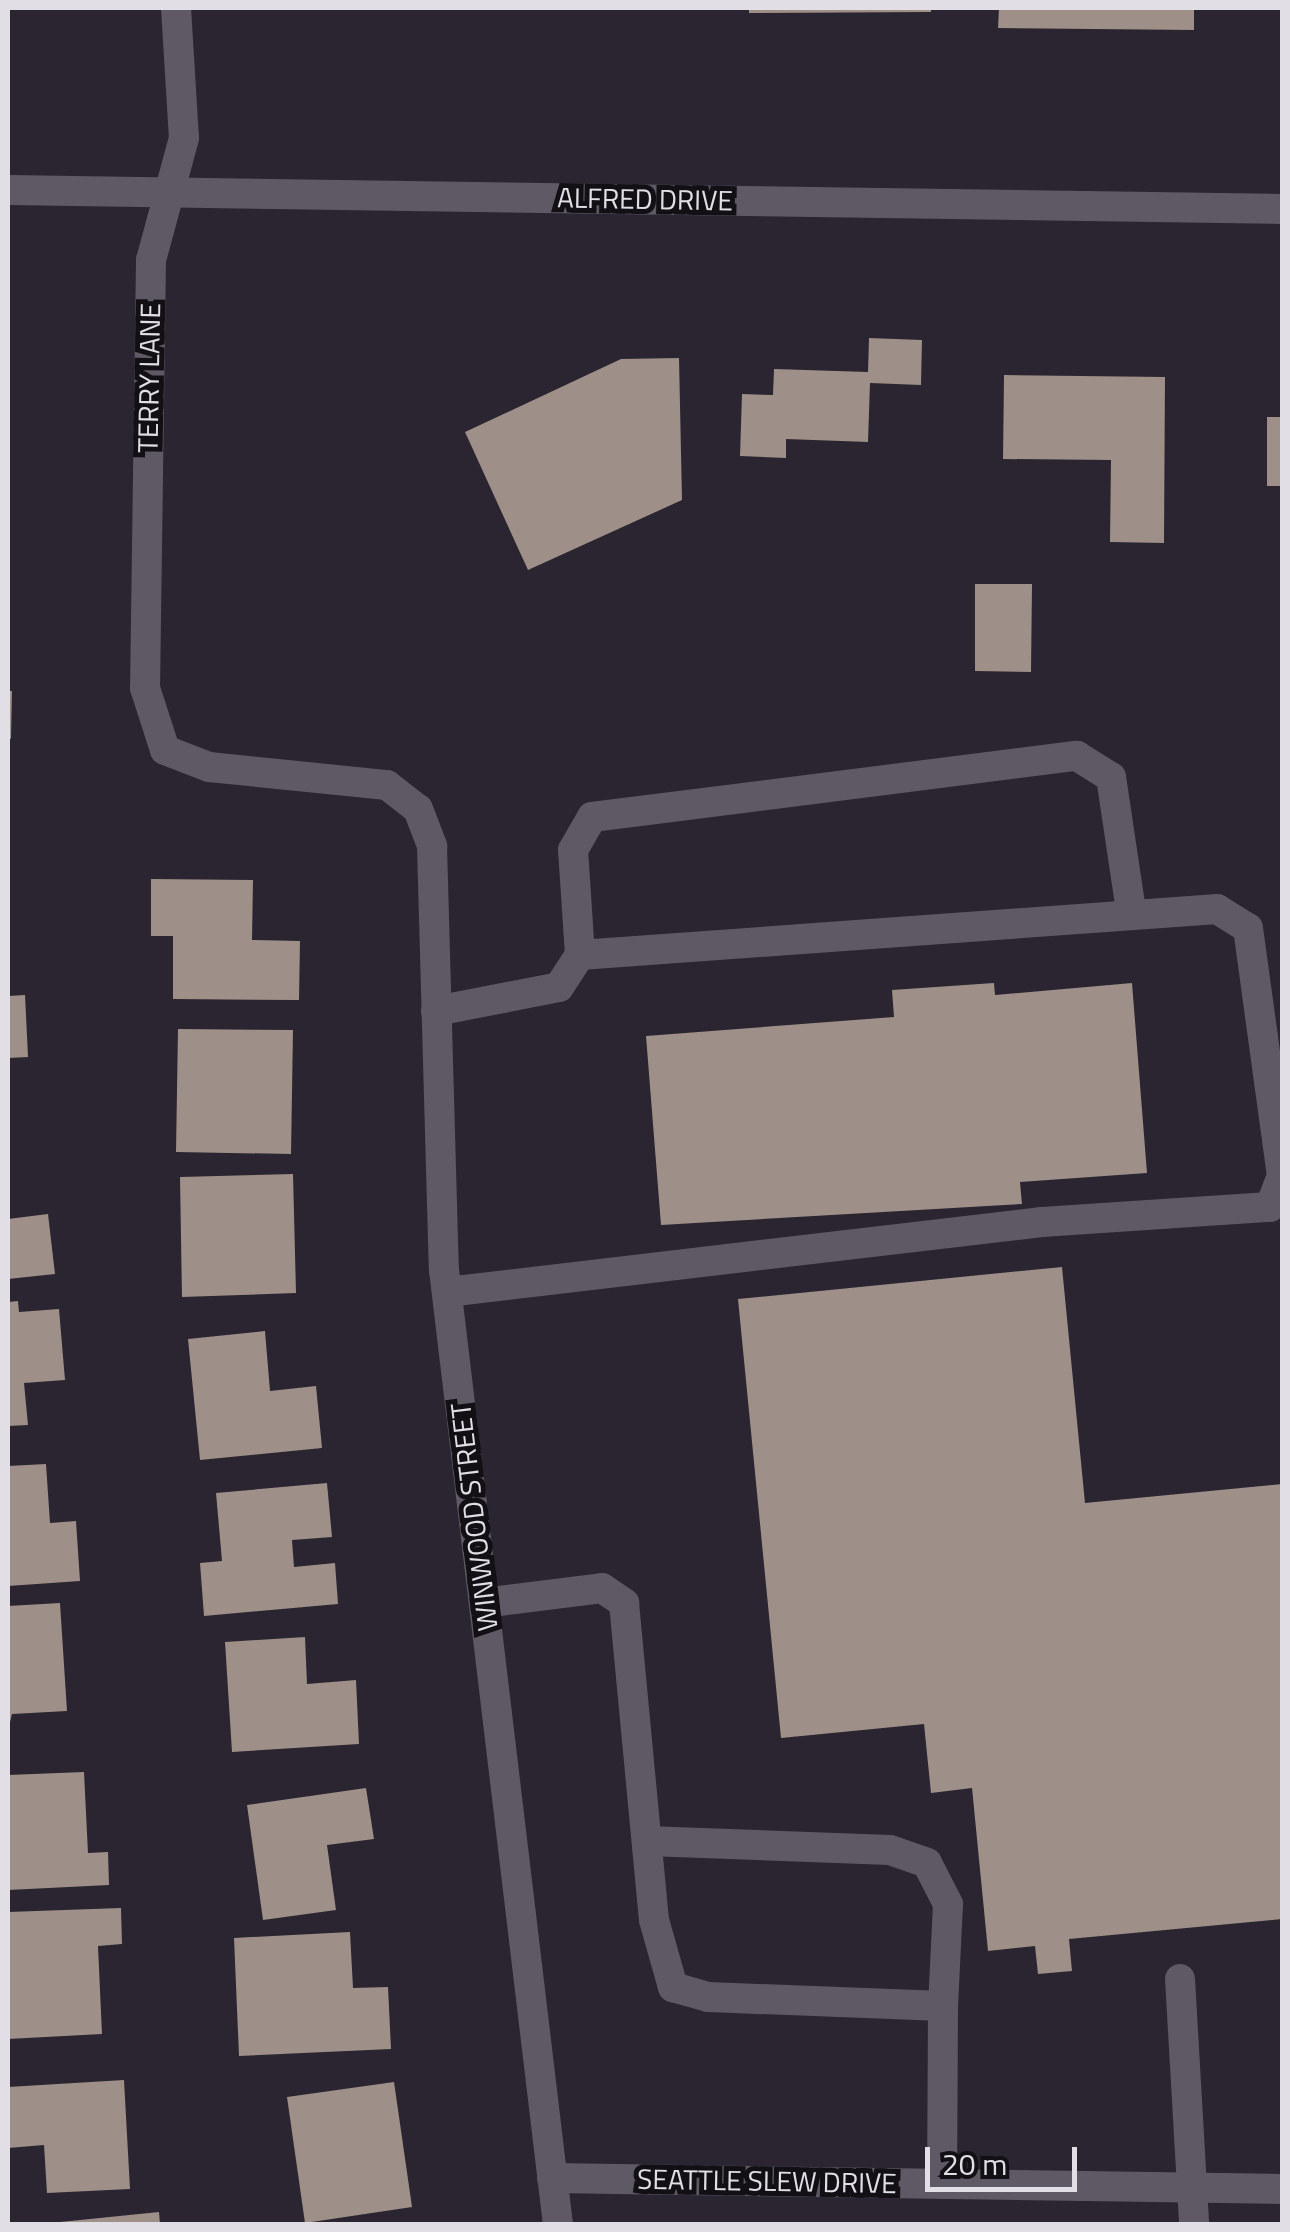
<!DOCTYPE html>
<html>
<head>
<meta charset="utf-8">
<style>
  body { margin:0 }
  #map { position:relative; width:1290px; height:2232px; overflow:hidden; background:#2a2530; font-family:"Titillium Web",sans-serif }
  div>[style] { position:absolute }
  .building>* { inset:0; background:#9e9088 }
  .minor>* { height:30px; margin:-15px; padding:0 15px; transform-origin:15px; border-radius:15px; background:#5f5965 }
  span { translate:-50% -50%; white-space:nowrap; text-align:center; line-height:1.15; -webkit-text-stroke:10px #121014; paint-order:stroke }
  .street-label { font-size:28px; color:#e1dee5 }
  .frame { position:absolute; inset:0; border:10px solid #e1dee5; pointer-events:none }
  .scale { position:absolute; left:925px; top:2147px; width:152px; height:45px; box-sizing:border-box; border:5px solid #e1dee5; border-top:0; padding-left:12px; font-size:30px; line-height:35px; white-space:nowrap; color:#e1dee5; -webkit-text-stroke:8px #121014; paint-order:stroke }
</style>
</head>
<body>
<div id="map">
  <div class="building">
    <div style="clip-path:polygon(749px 8px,931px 8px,931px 12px,749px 13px)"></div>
    <div style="clip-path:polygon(999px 8px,1194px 8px,1194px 30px,998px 28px)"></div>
    <div style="clip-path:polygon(869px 338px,922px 340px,921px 385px,870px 383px,868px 442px,786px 439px,786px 458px,740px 456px,742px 394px,773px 395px,774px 369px,868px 372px)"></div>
    <div style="clip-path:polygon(679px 358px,682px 500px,528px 570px,465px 432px,621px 359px)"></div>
    <div style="clip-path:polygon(1004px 375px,1165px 377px,1164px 543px,1110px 542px,1111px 460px,1003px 459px)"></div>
    <div style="clip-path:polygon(1267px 417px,1282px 417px,1282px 486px,1267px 486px)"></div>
    <div style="clip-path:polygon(975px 584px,1032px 584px,1031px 672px,975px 671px)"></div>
    <div style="clip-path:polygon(8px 691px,12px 691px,11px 739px,8px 738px)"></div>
    <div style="clip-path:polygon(151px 879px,253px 880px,252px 940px,300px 941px,299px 1000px,173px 999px,173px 936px,151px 936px)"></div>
    <div style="clip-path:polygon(994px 983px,995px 995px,1132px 983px,1147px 1173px,1020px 1182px,1022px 1204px,661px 1225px,646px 1036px,894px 1017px,892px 990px)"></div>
    <div style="clip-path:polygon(25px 995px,28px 1057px,8px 1058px,8px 996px)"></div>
    <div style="clip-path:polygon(178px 1029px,293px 1030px,291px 1154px,176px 1152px)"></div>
    <div style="clip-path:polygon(293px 1174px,296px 1293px,182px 1297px,180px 1177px)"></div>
    <div style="clip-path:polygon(48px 1214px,55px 1274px,8px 1279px,8px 1219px)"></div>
    <div style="clip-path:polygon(1062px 1267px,1085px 1503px,1282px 1484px,1282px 1919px,1069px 1939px,1072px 1971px,1038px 1974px,1035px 1946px,988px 1951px,972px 1788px,931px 1793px,924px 1724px,781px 1738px,738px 1299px)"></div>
    <div style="clip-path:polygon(18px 1301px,19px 1312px,59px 1309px,65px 1380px,24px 1383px,28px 1425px,8px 1426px,8px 1302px)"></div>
    <div style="clip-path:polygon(265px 1331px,270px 1391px,316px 1386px,322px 1448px,200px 1460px,188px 1339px)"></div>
    <div style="clip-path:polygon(46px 1464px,50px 1523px,76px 1521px,80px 1581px,8px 1586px,8px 1466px)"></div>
    <div style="clip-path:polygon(327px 1483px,332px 1537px,292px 1540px,294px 1567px,335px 1563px,338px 1604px,204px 1616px,200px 1563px,222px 1561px,216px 1493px)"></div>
    <div style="clip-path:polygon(60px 1603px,67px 1711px,12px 1714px,8px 1730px,8px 1606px)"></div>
    <div style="clip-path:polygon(305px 1637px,307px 1684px,356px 1680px,359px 1744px,232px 1752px,225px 1642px)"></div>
    <div style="clip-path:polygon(84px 1772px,88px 1853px,108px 1852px,109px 1885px,8px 1890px,8px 1775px)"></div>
    <div style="clip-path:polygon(366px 1788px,374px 1839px,327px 1845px,336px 1910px,263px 1920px,247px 1805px)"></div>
    <div style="clip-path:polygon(121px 1908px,122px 1944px,98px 1946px,102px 2034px,8px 2039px,8px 1912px)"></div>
    <div style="clip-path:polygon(350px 1932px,353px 1988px,388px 1987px,391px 2049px,239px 2056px,234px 1938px)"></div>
    <div style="clip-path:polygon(124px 2080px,130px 2189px,47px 2193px,44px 2145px,8px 2148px,8px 2087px)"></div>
    <div style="clip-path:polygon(394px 2082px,412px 2207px,305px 2223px,287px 2097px)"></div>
    <div style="clip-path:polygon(159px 2212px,160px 2224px,60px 2224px,60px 2222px)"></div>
  </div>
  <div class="minor">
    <div style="left:176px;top:8px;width:130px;rotate:86.5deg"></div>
    <div style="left:184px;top:138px;width:126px;rotate:105.1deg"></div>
    <div style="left:151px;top:260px;width:428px;rotate:90.8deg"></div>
    <div style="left:145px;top:688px;width:65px;rotate:72.1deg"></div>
    <div style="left:165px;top:750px;width:47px;rotate:21.1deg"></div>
    <div style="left:209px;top:767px;width:179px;rotate:5.8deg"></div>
    <div style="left:387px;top:785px;width:39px;rotate:38deg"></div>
    <div style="left:418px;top:809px;width:40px;rotate:69deg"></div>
    <div style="left:432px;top:846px;width:424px;rotate:88.4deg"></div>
    <div style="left:444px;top:1270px;width:961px;rotate:83.19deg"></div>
    <div style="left:8px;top:190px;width:1274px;rotate:0.85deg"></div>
    <div style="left:580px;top:955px;width:105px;rotate:-93.8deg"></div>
    <div style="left:573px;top:850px;width:38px;rotate:-60deg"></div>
    <div style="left:592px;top:817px;width:489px;rotate:-7.2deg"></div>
    <div style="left:1077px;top:756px;width:40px;rotate:32deg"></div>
    <div style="left:1111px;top:777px;width:135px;rotate:81.5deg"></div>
    <div style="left:436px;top:1011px;width:125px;rotate:-11deg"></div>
    <div style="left:559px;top:987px;width:38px;rotate:-57deg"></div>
    <div style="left:580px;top:955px;width:639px;rotate:-4.13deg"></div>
    <div style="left:1217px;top:909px;width:36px;rotate:32deg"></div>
    <div style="left:1248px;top:928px;width:249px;rotate:82.2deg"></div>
    <div style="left:447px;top:1292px;width:599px;rotate:-6.71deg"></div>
    <div style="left:1042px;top:1222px;width:228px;rotate:-3.8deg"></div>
    <div style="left:1270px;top:1207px;width:33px;rotate:-69deg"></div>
    <div style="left:484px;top:1603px;width:119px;rotate:-7.2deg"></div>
    <div style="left:602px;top:1588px;width:27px;rotate:34deg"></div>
    <div style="left:624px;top:1603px;width:318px;rotate:84.6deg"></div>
    <div style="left:654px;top:1920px;width:70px;rotate:74.2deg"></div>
    <div style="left:673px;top:1987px;width:36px;rotate:16deg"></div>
    <div style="left:708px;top:1997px;width:235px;rotate:2.2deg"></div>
    <div style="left:943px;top:2006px;width:178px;rotate:90.3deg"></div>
    <div style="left:647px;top:1841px;width:243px;rotate:2.1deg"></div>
    <div style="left:890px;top:1850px;width:39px;rotate:19deg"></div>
    <div style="left:927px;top:1863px;width:46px;rotate:62.9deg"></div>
    <div style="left:948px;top:1904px;width:102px;rotate:92.8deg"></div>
    <div style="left:1180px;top:1979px;width:245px;rotate:86.7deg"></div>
    <div style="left:552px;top:2178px;width:730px;rotate:0.86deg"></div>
  </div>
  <div class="street-label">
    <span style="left:645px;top:199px;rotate:1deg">ALFRED DRIVE</span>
    <span style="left:149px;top:378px;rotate:-89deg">TERRY LANE</span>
    <span style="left:474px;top:1517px;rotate:-97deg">WINWOOD STREET</span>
    <span style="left:767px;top:2181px;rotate:1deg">SEATTLE SLEW DRIVE</span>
  </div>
  <div class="frame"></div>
  <div class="scale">20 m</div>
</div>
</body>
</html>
